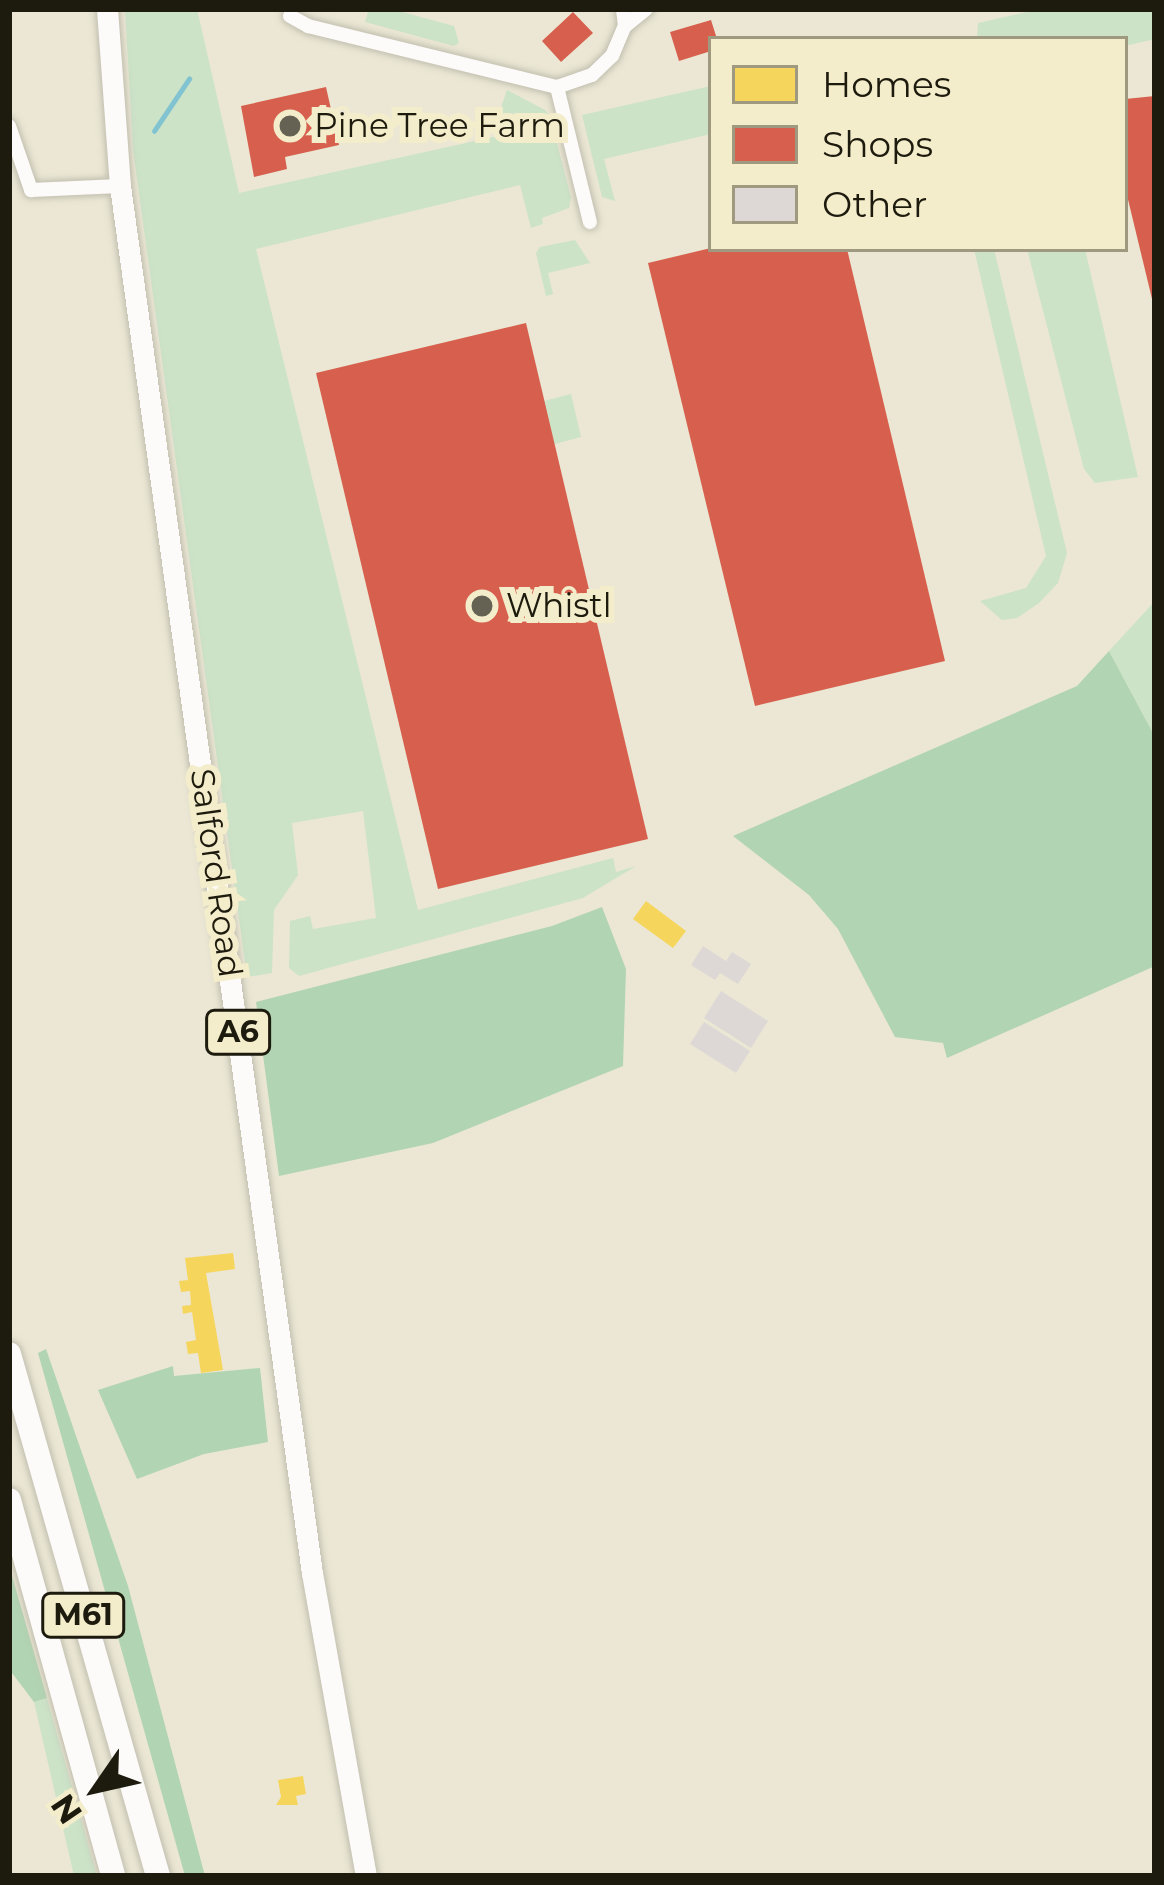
<!DOCTYPE html>
<html>
<head>
<meta charset="utf-8">
<style>
  body { margin:0 }
  #map { position:relative; width:1164px; height:1885px; overflow:hidden; background:#ebe7d4; font-family:Montserrat,sans-serif }
  div>[style] { position:absolute }
  .green>* { inset:0; background:#cce3c8 }
  .forest>* { inset:0; background:#b1d4b2 }
  .homes>* { inset:0; background:#f6d55c }
  .shops>* { inset:0; background:#d6604d }
  .stream>* { height:4.5px; margin:-2.25px; padding:0 2.25px; transform-origin:2.25px; border-radius:2.25px; background:#81c3d0 }
  .building>* { inset:0; background:#ddd8d5 }
  .roads { filter:drop-shadow(0 0 3px #c2bfb0) drop-shadow(0 0 3px #c2bfb0) }
  .minor>* { height:14px; margin:-7px; padding:0 7px; transform-origin:7px; border-radius:7px; background:#fcfbf9 }
  .primary>* { height:21px; margin:-10.5px; padding:0 10.5px; transform-origin:10.5px; border-radius:10.5px; background:#fcfbf9 }
  .motorway>* { height:24px; margin:-12px; padding:0 12px; transform-origin:12px; border-radius:12px; background:#fcfbf9 }
  .dots>* { width:33px; height:33px; translate:-50% -50%; box-sizing:border-box; border:6px solid #f4edcb; border-radius:50% }
  span { translate:-50% -50%; white-space:nowrap; text-align:center; line-height:1.15; -webkit-text-stroke:12px #f4edcb; paint-order:stroke }
  .shield-label span { padding:3px 9px; background:#f4edcb; border:3px solid; border-radius:9px; -webkit-text-stroke-width:0 }
  .shield-label { font-size:30px; color:#1d1a0e; font-weight:700 }
  .poi-label { font-size:33px; color:#1d1a0e }
  .left { translate:0 -50%; text-align:left }
  .street-label { font-size:33px; color:#1d1a0e }
  .frame { position:absolute; inset:0; border:12px solid #1d1a0e; pointer-events:none }
  .legend { position:absolute; left:708px; top:36px; width:420px; height:216px; box-sizing:border-box; background:#f4edcb; border:3px solid #9e997f; margin:0; padding:15px 21px; list-style:none; font-size:36px; color:#1d1a0e }
  .legend li { display:flex; align-items:center; gap:24px; height:60px }
  .legend b { width:60px; border:3px solid #9e997f }
  .north { position:absolute; left:36px; top:1729px; width:120px; height:120px; -webkit-text-stroke:9px #f4edcb; paint-order:stroke; rotate:236deg; font-size:33px; font-weight:700; line-height:48px; text-align:center; color:#1d1a0e }
  .north::after { content:''; display:block; margin:auto; width:42px; height:54px; background:#1d1a0e; clip-path:polygon(50% 0,100% 100%,50% 72%,0 100%) }
</style>
</head>
<body>
<div id="map">
  <div class="green">
    <div style="clip-path:polygon(125px 9px,197px 9px,239px 193px,552px 124px,571px 197px,569px 208px,542px 218px,543px 224px,531px 228px,520px 185px,256px 249px,418px 910px,613px 858px,616px 872px,636px 866px,583px 898px,299px 976px,289px 968px,290px 921px,310px 916px,313px 929px,376px 918px,363px 811px,292px 823px,298px 875px,274px 910px,272px 973px,247px 977px,133px 150px)"></div>
    <div style="clip-path:polygon(369px 9px,391px 9px,454px 26px,459px 43px,454px 46px,365px 22px)"></div>
    <div style="clip-path:polygon(1040px 9px,1155px 9px,1155px 39px,1125px 46px,1125px 39px,977px 39px,978px 23px)"></div>
    <div style="clip-path:polygon(711px 86px,711px 134px,604px 159px,615px 201px,602px 197px,582px 115px)"></div>
    <div style="clip-path:polygon(507px 90px,545px 110px,549px 115px,501px 126px,498px 116px)"></div>
    <div style="clip-path:polygon(575px 240px,590px 263px,548px 273px,553px 294px,546px 296px,536px 253px,540px 247px)"></div>
    <div style="clip-path:polygon(974px 249px,994px 249px,1067px 553px,1058px 583px,1039px 603px,1017px 618px,1002px 620px,980px 601px,1026px 588px,1046px 556px)"></div>
    <div style="clip-path:polygon(1027px 249px,1085px 249px,1138px 477px,1095px 483px,1084px 469px)"></div>
    <div style="clip-path:polygon(571px 394px,581px 437px,551px 445px,540px 402px)"></div>
    <div style="clip-path:polygon(1155px 601px,1155px 737px,1109px 651px)"></div>
    <div style="clip-path:polygon(47px 1698px,97px 1876px,74px 1876px,34px 1702px)"></div>
  </div>
  <div class="forest">
    <div style="clip-path:polygon(1109px 651px,1155px 737px,1155px 966px,947px 1058px,943px 1043px,895px 1037px,838px 929px,809px 895px,733px 836px,1077px 686px)"></div>
    <div style="clip-path:polygon(602px 907px,626px 969px,623px 1066px,433px 1143px,279px 1176px,256px 1002px,552px 926px)"></div>
    <div style="clip-path:polygon(46px 1349px,128px 1586px,205px 1876px,185px 1876px,38px 1353px)"></div>
    <div style="clip-path:polygon(173px 1366px,174px 1376px,260px 1368px,268px 1442px,204px 1454px,137px 1479px,98px 1390px)"></div>
    <div style="clip-path:polygon(9px 1565px,47px 1698px,34px 1702px,9px 1669px)"></div>
  </div>
  <div class="homes">
    <div style="clip-path:polygon(646px 901px,686px 931px,673px 948px,633px 919px)"></div>
    <div style="clip-path:polygon(233px 1253px,235px 1269px,206px 1273px,223px 1370px,201px 1373px,198px 1353px,188px 1354px,186px 1342px,196px 1340px,192px 1312px,183px 1314px,182px 1306px,191px 1305px,190px 1291px,181px 1292px,179px 1281px,188px 1280px,185px 1258px)"></div>
    <div style="clip-path:polygon(303px 1776px,306px 1794px,296px 1796px,298px 1805px,276px 1805px,281px 1797px,278px 1780px)"></div>
  </div>
  <div class="shops">
    <div style="clip-path:polygon(573px 12px,593px 33px,561px 62px,542px 41px)"></div>
    <div style="clip-path:polygon(711px 20px,717px 39px,711px 39px,711px 51px,679px 61px,670px 32px)"></div>
    <div style="clip-path:polygon(326px 87px,339px 145px,285px 157px,287px 169px,254px 177px,241px 106px)"></div>
    <div style="clip-path:polygon(1155px 96px,1155px 303px,1153px 303px,1125px 187px,1125px 99px)"></div>
    <div style="clip-path:polygon(711px 248px,847px 249px,945px 661px,755px 706px,648px 263px)"></div>
    <div style="clip-path:polygon(526px 323px,648px 839px,438px 889px,316px 373px)"></div>
  </div>
  <div class="stream">
    <div style="left:154px;top:131px;width:63px;rotate:-56.1deg"></div>
  </div>
  <div class="building">
    <div style="clip-path:polygon(703px 946px,726px 961px,732px 952px,751px 964px,738px 984px,720px 973px,715px 980px,691px 965px)"></div>
    <div style="clip-path:polygon(721px 991px,768px 1021px,751px 1048px,704px 1018px)"></div>
    <div style="clip-path:polygon(704px 1022px,750px 1051px,736px 1073px,690px 1044px)"></div>
  </div>
  <div class="roads">
    <div class="minor">
      <div style="left:290px;top:16px;width:21px;rotate:29deg"></div>
      <div style="left:308px;top:26px;width:256px;rotate:13.8deg"></div>
      <div style="left:557px;top:87px;width:37px;rotate:-19deg"></div>
      <div style="left:592px;top:75px;width:28px;rotate:-44deg"></div>
      <div style="left:612px;top:56px;width:33px;rotate:-67deg"></div>
      <div style="left:625px;top:26px;width:17px;rotate:-97deg"></div>
      <div style="left:625px;top:26px;width:27px;rotate:-39deg"></div>
      <div style="left:557px;top:87px;width:139px;rotate:76.3deg"></div>
      <div style="left:9px;top:126px;width:68px;rotate:71deg"></div>
      <div style="left:31px;top:190px;width:89px;rotate:-2.6deg"></div>
    </div>
    <div class="primary">
      <div style="left:107px;top:9px;width:177px;rotate:85.8deg"></div>
      <div style="left:120px;top:186px;width:1400px;rotate:82.12deg"></div>
      <div style="left:312px;top:1573px;width:308px;rotate:79.9deg"></div>
    </div>
    <div class="motorway">
      <div style="left:9px;top:1354px;width:543px;rotate:74.07deg"></div>
      <div style="left:9px;top:1500px;width:390px;rotate:74.5deg"></div>
    </div>
  </div>
  <div class="dots">
    <div style="left:290px;top:126px;background:#656253"></div>
    <div style="left:482px;top:606px;background:#656253"></div>
  </div>
  <div class="shield-label">
    <span style="left:238px;top:1032px">A6</span>
    <span style="left:83px;top:1615px">M61</span>
  </div>
  <div class="poi-label">
    <span class="left" style="left:314px;top:126px">Pine Tree Farm</span>
    <span class="left" style="left:506px;top:606px">Whistl</span>
  </div>
  <div class="street-label">
    <span style="left:216px;top:873px;rotate:82deg">Salford Road</span>
  </div>
  <div class="frame"></div>
  <ul class="legend">
  <li><b style="height:33px;background:#f6d55c"></b>Homes</li>
  <li><b style="height:33px;background:#d6604d"></b>Shops</li>
  <li><b style="height:33px;background:#ddd8d5"></b>Other</li>
  </ul>
  <div class="north">N</div>
</div>
</body>
</html>
